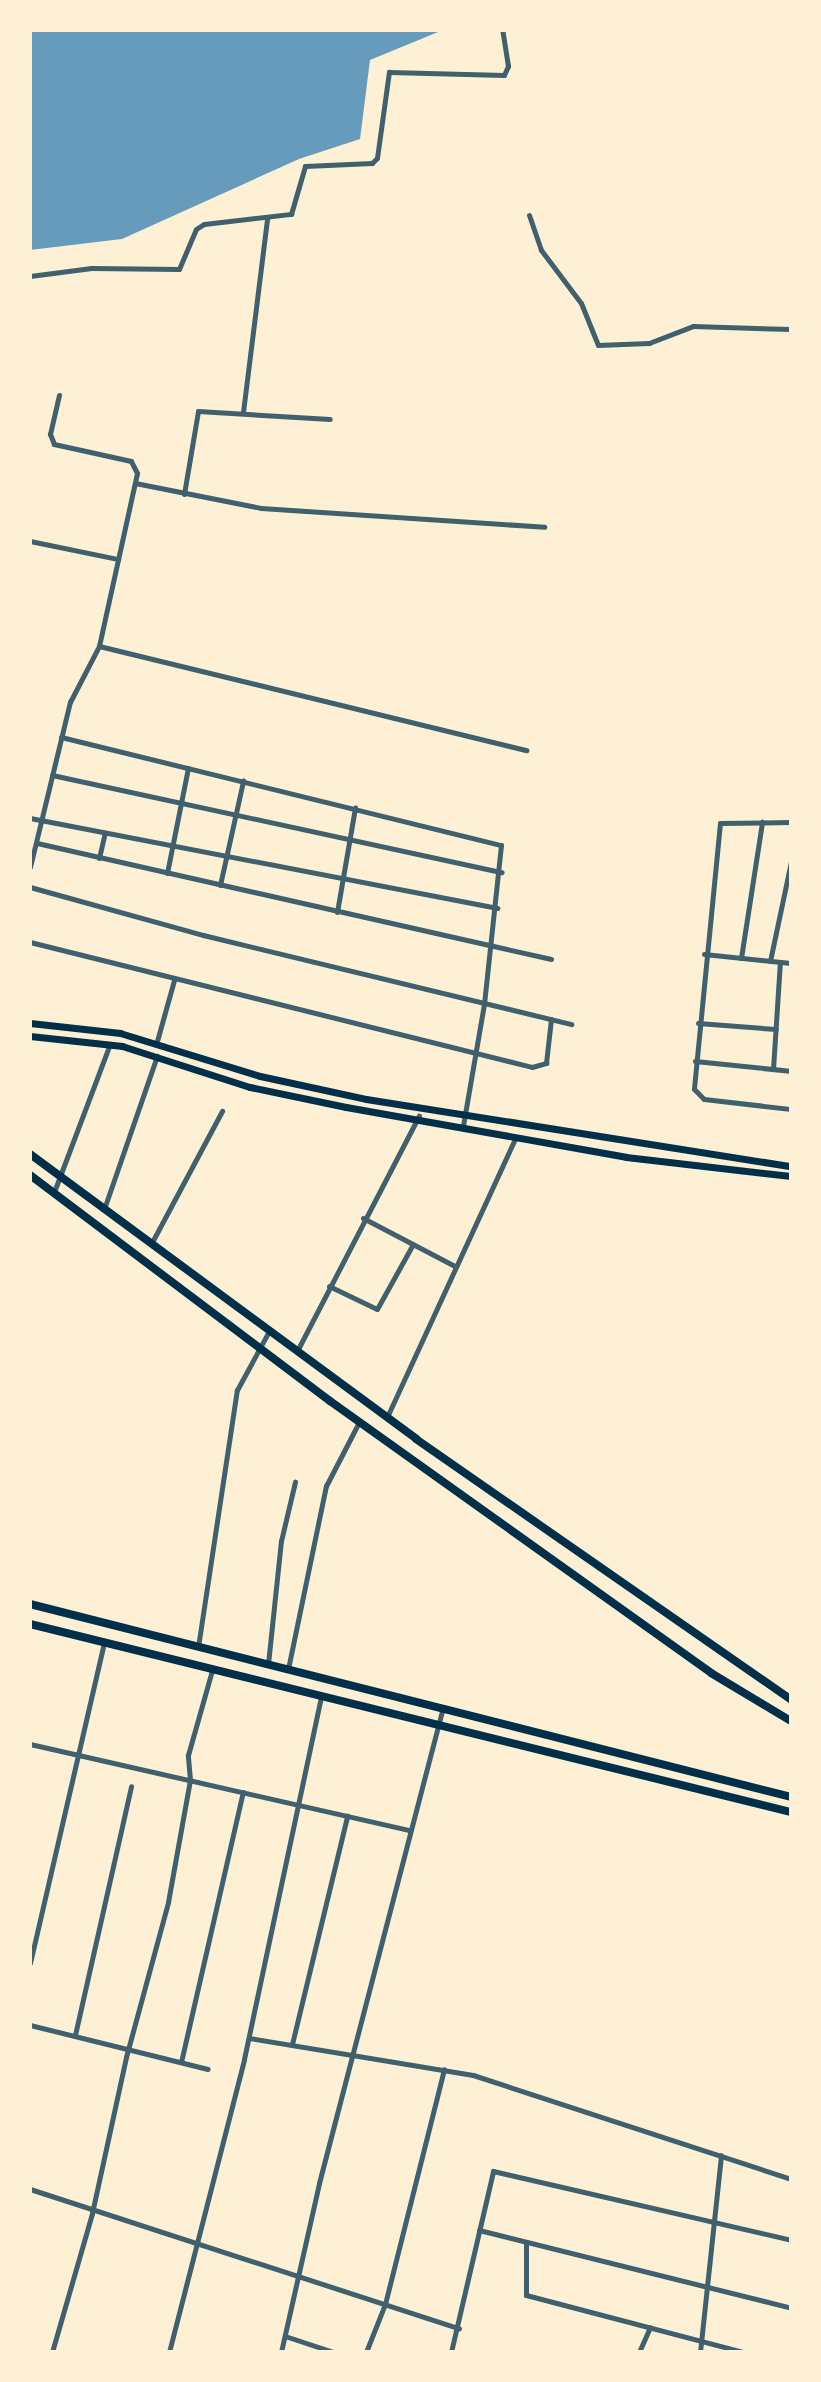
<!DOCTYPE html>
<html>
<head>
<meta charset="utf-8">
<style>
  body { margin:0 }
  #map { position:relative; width:821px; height:2382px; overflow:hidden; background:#fdf0d5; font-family:"Varela Round",sans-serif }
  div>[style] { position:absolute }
  .water>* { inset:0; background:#669bbc }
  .minor>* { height:5px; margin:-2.5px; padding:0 2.5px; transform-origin:2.5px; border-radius:2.5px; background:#3f606c }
  .secondary>* { height:7px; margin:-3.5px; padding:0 3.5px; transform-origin:3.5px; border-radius:3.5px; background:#003049 }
  .primary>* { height:8px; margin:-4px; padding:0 4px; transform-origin:4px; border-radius:4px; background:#003049 }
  span { translate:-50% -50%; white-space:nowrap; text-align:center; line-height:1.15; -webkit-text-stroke:6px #fdf0d5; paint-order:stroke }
  .frame { position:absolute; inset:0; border:32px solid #fdf0d5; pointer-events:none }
</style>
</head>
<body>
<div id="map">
  <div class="water">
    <div style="clip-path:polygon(30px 30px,443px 30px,370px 60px,360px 139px,299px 159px,122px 239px,30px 250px)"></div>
  </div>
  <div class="minor">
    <div style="left:529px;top:215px;width:37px;rotate:71deg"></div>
    <div style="left:541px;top:250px;width:66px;rotate:53deg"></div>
    <div style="left:581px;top:303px;width:45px;rotate:68deg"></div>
    <div style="left:598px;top:345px;width:51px;rotate:-2.2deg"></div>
    <div style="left:649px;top:343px;width:47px;rotate:-21.1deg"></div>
    <div style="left:693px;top:326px;width:98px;rotate:1.8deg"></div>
    <div style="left:30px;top:276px;width:62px;rotate:-7.5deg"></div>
    <div style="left:91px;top:268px;width:88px;rotate:0.7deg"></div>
    <div style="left:179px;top:269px;width:43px;rotate:-67deg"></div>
    <div style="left:196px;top:229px;width:9px;rotate:-32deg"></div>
    <div style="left:204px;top:224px;width:88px;rotate:-6.6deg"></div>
    <div style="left:291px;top:214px;width:50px;rotate:-73.7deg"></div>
    <div style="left:305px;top:166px;width:67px;rotate:-2.6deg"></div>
    <div style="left:372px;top:163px;width:7px;rotate:-45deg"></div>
    <div style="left:377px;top:158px;width:87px;rotate:-82.1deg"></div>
    <div style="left:389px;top:72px;width:115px;rotate:1.5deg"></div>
    <div style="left:504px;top:75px;width:10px;rotate:-66deg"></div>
    <div style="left:508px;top:66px;width:36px;rotate:-99deg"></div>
    <div style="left:243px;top:412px;width:195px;rotate:-82.9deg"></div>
    <div style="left:135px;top:483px;width:128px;rotate:11.2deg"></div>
    <div style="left:261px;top:508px;width:284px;rotate:3.8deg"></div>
    <div style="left:184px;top:494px;width:84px;rotate:-80.4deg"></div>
    <div style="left:198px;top:411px;width:132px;rotate:3.5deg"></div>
    <div style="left:30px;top:541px;width:90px;rotate:11.6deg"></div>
    <div style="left:99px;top:646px;width:440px;rotate:13.7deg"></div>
    <div style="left:61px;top:737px;width:453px;rotate:13.8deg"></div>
    <div style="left:501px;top:845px;width:160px;rotate:96.1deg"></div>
    <div style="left:484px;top:1004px;width:123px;rotate:99.8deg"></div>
    <div style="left:52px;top:775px;width:460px;rotate:12.2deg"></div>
    <div style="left:30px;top:818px;width:476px;rotate:10.9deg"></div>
    <div style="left:791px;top:822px;width:71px;rotate:179.2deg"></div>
    <div style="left:720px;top:823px;width:267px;rotate:95.6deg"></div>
    <div style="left:694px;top:1089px;width:14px;rotate:45deg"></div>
    <div style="left:704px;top:1099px;width:88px;rotate:6.6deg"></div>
    <div style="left:37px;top:843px;width:527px;rotate:12.72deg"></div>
    <div style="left:99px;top:858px;width:26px;rotate:-77deg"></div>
    <div style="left:30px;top:867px;width:170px;rotate:-76.4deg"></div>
    <div style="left:70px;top:702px;width:63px;rotate:-62.6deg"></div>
    <div style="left:99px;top:646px;width:177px;rotate:-77.6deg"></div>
    <div style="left:137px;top:473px;width:13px;rotate:-117deg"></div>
    <div style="left:131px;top:461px;width:79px;rotate:-167.6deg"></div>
    <div style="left:54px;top:444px;width:11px;rotate:-112deg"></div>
    <div style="left:50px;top:434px;width:40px;rotate:-77deg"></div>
    <div style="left:167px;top:873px;width:107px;rotate:-78.7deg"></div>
    <div style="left:220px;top:885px;width:107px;rotate:-77.5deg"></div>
    <div style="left:30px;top:887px;width:180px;rotate:15.5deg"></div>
    <div style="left:203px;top:935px;width:379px;rotate:13.6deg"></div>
    <div style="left:337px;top:912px;width:106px;rotate:-80.2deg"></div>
    <div style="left:30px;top:942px;width:517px;rotate:13.98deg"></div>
    <div style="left:532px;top:1067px;width:15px;rotate:-16deg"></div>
    <div style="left:546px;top:1063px;width:44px;rotate:-83.5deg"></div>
    <div style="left:704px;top:954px;width:87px;rotate:5.9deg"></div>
    <div style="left:741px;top:958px;width:138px;rotate:-81.2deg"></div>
    <div style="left:770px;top:961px;width:102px;rotate:-78.1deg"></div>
    <div style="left:698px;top:1023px;width:78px;rotate:4.4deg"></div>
    <div style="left:157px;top:1041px;width:63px;rotate:-74.4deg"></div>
    <div style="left:695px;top:1061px;width:97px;rotate:5.9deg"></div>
    <div style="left:773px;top:1069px;width:107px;rotate:-86.3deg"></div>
    <div style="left:54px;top:1192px;width:158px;rotate:-69.3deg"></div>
    <div style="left:104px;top:1209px;width:162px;rotate:-70.9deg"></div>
    <div style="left:363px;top:1218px;width:104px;rotate:27.6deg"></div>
    <div style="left:151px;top:1244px;width:151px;rotate:-61.9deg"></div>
    <div style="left:329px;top:1286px;width:53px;rotate:25.6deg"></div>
    <div style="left:377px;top:1309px;width:74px;rotate:-61deg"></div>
    <div style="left:297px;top:1351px;width:265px;rotate:-62.6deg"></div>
    <div style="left:387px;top:1417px;width:308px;rotate:-65.3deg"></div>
    <div style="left:198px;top:1647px;width:260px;rotate:-81.4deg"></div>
    <div style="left:237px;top:1390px;width:67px;rotate:-61.5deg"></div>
    <div style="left:268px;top:1664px;width:124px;rotate:-84deg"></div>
    <div style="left:281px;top:1541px;width:61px;rotate:-76.7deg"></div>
    <div style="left:288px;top:1669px;width:187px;rotate:-78.3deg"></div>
    <div style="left:326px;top:1486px;width:72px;rotate:-62.7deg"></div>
    <div style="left:30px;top:1744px;width:389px;rotate:12.8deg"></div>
    <div style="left:30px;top:1963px;width:328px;rotate:-77deg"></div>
    <div style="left:30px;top:2025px;width:183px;rotate:13.9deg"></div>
    <div style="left:75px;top:2035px;width:255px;rotate:-77.3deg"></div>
    <div style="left:249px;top:2038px;width:227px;rotate:9.4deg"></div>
    <div style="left:473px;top:2075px;width:335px;rotate:18.1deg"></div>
    <div style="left:292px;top:2044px;width:235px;rotate:-76.4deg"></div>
    <div style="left:181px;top:2062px;width:277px;rotate:-77.1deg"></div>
    <div style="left:30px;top:2189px;width:451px;rotate:18deg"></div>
    <div style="left:479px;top:2230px;width:322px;rotate:14deg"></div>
    <div style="left:526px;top:2242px;width:53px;rotate:90deg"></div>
    <div style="left:526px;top:2295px;width:224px;rotate:14.7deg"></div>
    <div style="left:285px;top:2336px;width:51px;rotate:18.4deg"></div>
    <div style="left:52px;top:2352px;width:145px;rotate:-73.9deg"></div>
    <div style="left:92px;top:2213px;width:160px;rotate:-77.7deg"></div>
    <div style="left:126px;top:2057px;width:161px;rotate:-74.8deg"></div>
    <div style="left:168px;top:1902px;width:124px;rotate:-79.8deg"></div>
    <div style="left:190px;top:1780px;width:25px;rotate:-95deg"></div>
    <div style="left:188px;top:1755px;width:88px;rotate:-74.2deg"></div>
    <div style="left:169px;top:2352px;width:302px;rotate:-75.6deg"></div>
    <div style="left:244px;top:2059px;width:370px;rotate:-78deg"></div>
    <div style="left:281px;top:2352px;width:173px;rotate:-77.3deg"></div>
    <div style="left:319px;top:2183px;width:488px;rotate:-75.4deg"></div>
    <div style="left:366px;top:2352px;width:52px;rotate:-68.4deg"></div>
    <div style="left:385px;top:2304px;width:242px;rotate:-75.9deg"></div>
    <div style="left:451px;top:2352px;width:186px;rotate:-76.9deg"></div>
    <div style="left:493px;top:2171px;width:306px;rotate:13deg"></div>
    <div style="left:639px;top:2352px;width:27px;rotate:-66deg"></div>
    <div style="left:700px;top:2352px;width:198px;rotate:-83.9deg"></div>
  </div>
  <div class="secondary">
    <div style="left:30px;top:1023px;width:91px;rotate:6.3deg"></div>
    <div style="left:120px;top:1033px;width:146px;rotate:17.1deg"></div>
    <div style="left:260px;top:1076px;width:108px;rotate:12.2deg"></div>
    <div style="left:366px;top:1099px;width:430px;rotate:9deg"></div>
    <div style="left:30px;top:1036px;width:93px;rotate:6.2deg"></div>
    <div style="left:122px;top:1046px;width:134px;rotate:17.8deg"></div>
    <div style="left:250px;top:1087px;width:98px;rotate:11.8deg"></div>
    <div style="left:346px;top:1107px;width:284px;rotate:10.1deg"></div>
    <div style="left:626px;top:1157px;width:166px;rotate:6.6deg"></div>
  </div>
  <div class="primary">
    <div style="left:30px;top:1154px;width:480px;rotate:36.4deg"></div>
    <div style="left:416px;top:1439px;width:457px;rotate:34.8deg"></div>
    <div style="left:30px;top:1175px;width:376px;rotate:37deg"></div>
    <div style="left:330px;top:1401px;width:468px;rotate:35.5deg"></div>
    <div style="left:711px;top:1673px;width:93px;rotate:31deg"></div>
    <div style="left:30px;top:1604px;width:785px;rotate:14.23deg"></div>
    <div style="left:30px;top:1624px;width:784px;rotate:13.88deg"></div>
  </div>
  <div class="frame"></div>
</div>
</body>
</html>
